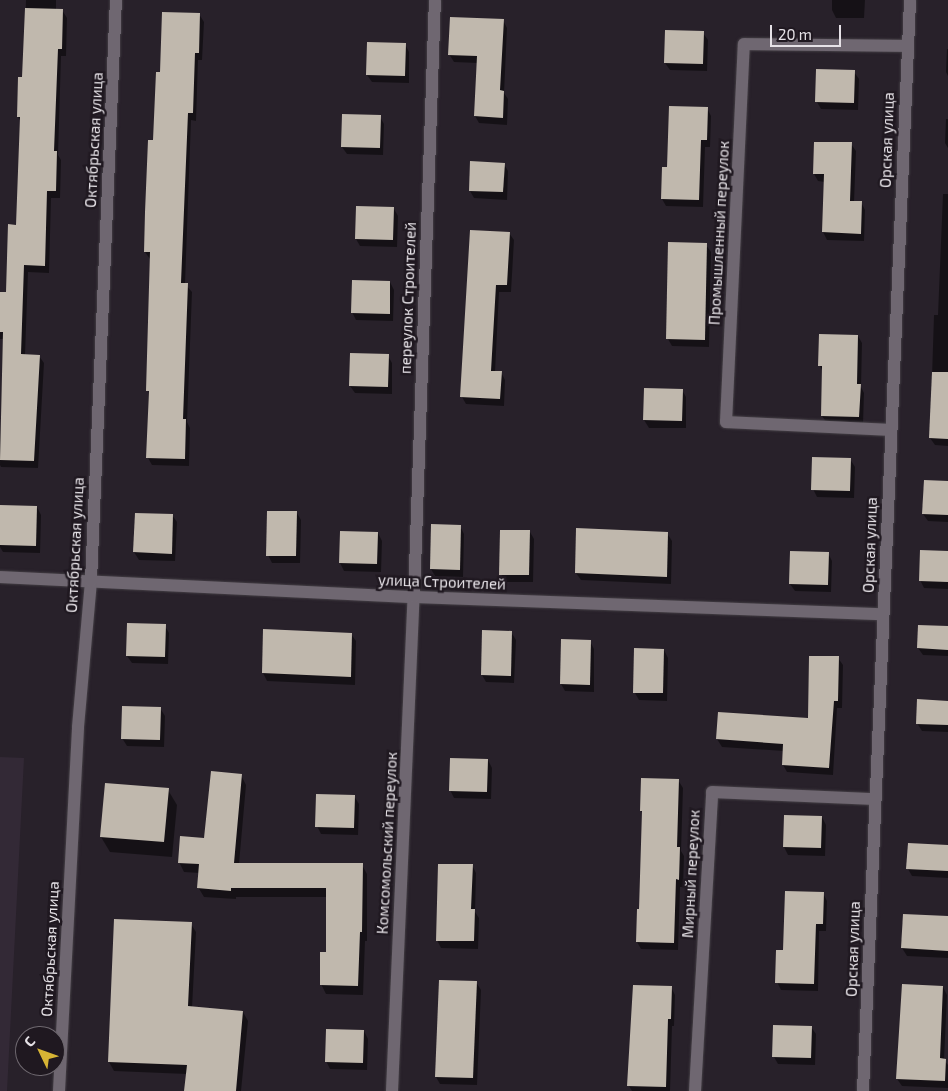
<!DOCTYPE html>
<html>
<head>
<meta charset="utf-8">
<style>
  body { margin:0 }
  #map { position:relative; width:948px; height:1091px; overflow:hidden; background:#28212a; font-family:"Exo 2",sans-serif }
  div>[style] { position:absolute }
  .built>* { inset:0; background:#332936 }
  .shadow>* { inset:0; background:#0007 }
  .building>* { inset:0; background:#c0b8ad }
  .roads { filter:drop-shadow(0 0 1px #443f45) drop-shadow(0 0 1px #443f45) }
  .service>* { height:12px; margin:-6px; padding:0 6px; transform-origin:6px; border-radius:6px; background:#6f6771 }
  .minor>* { height:12px; margin:-6px; padding:0 6px; transform-origin:6px; border-radius:6px; background:#6f6771 }
  span { translate:-50% -50%; white-space:nowrap; text-align:center; line-height:1.15; -webkit-text-stroke:5px #1f1820; paint-order:stroke }
  .street-label { font-size:15px; color:#e6e2e7 }
  .north { position:absolute; left:15px; top:1026px; width:50px; height:50px; box-sizing:border-box; background:#1f1820; border:1px solid #6f6970; border-radius:50%; rotate:312deg; font-size:14px; font-weight:700; line-height:20px; text-align:center; color:#e6e2e7 }
  .north::after { content:''; display:block; margin:auto; width:18px; height:22px; background:#d7b434; clip-path:polygon(50% 0,100% 100%,50% 72%,0 100%) }
  .scale { position:absolute; left:770px; top:25px; width:71px; height:22px; box-sizing:border-box; border:2px solid #e6e2e7; border-top:0; padding-left:6px; font-size:15px; line-height:18px; white-space:nowrap; color:#e6e2e7; -webkit-text-stroke:4px #1f1820; paint-order:stroke }
</style>
</head>
<body>
<div id="map">
  <div class="built">
    <div style="clip-path:polygon(0 757px,24px 758px,7px 1091px,0 1091px)"></div>
  </div>
  <div class="shadow">
    <div style="clip-path:polygon(26px 0,56px 0,56px 10px,62px 10px,67px 18px,66px 56px,61px 56px,58px 155px,61px 160px,60px 198px,51px 198px,49px 273px,28px 272px,25px 355px,39px 356px,44px 363px,38px 468px,1px 467px,0 465px,3px 339px,0 339px,0 293px,7px 294px,17px 226px,21px 122px,18px 117px,24px 79px)"></div>
    <div style="clip-path:polygon(832px 0,865px 0,864px 18px,836px 18px,832px 10px)"></div>
    <div style="clip-path:polygon(199px 14px,204px 22px,202px 60px,198px 60px,196px 121px,191px 120px,185px 284px,192px 292px,187px 422px,190px 428px,189px 466px,152px 465px,148px 458px,150px 259px,145px 252px,161px 74px)"></div>
    <div style="clip-path:polygon(503px 20px,507px 28px,504px 93px,508px 99px,507px 125px,479px 123px,475px 116px,478px 63px,454px 62px,449px 54px)"></div>
    <div style="clip-path:polygon(703px 33px,708px 40px,707px 71px,670px 70px,665px 63px)"></div>
    <div style="clip-path:polygon(405px 44px,409px 52px,409px 83px,372px 82px,367px 75px)"></div>
    <div style="clip-path:polygon(947px 49px,948px 49px,948px 76px,946px 72px)"></div>
    <div style="clip-path:polygon(854px 72px,859px 79px,858px 110px,821px 109px,817px 102px)"></div>
    <div style="clip-path:polygon(707px 108px,711px 116px,710px 147px,705px 147px,703px 207px,666px 206px,662px 199px,669px 168px)"></div>
    <div style="clip-path:polygon(380px 117px,384px 124px,383px 155px,347px 154px,342px 147px)"></div>
    <div style="clip-path:polygon(946px 119px,948px 119px,948px 148px,945px 143px)"></div>
    <div style="clip-path:polygon(851px 144px,856px 151px,854px 202px,861px 202px,865px 210px,864px 241px,827px 240px,823px 232px,825px 182px,818px 181px,814px 174px)"></div>
    <div style="clip-path:polygon(504px 164px,508px 171px,507px 200px,474px 198px,470px 191px)"></div>
    <div style="clip-path:polygon(943px 194px,948px 194px,948px 446px,935px 445px,930px 438px,934px 315px,938px 315px)"></div>
    <div style="clip-path:polygon(394px 209px,398px 216px,397px 247px,360px 246px,356px 239px)"></div>
    <div style="clip-path:polygon(509px 233px,514px 240px,511px 292px,499px 292px,495px 372px,501px 372px,505px 380px,504px 406px,466px 404px,462px 397px)"></div>
    <div style="clip-path:polygon(706px 245px,711px 252px,709px 347px,672px 346px,668px 339px)"></div>
    <div style="clip-path:polygon(390px 282px,394px 290px,393px 321px,356px 320px,352px 312px)"></div>
    <div style="clip-path:polygon(858px 336px,862px 343px,861px 387px,864px 393px,863px 424px,827px 423px,822px 416px,823px 372px,820px 366px)"></div>
    <div style="clip-path:polygon(388px 356px,392px 363px,392px 394px,355px 393px,350px 386px)"></div>
    <div style="clip-path:polygon(682px 390px,686px 397px,686px 428px,649px 428px,644px 420px)"></div>
    <div style="clip-path:polygon(850px 459px,855px 467px,854px 498px,817px 497px,813px 489px)"></div>
    <div style="clip-path:polygon(948px 483px,948px 522px,928px 521px,923px 514px)"></div>
    <div style="clip-path:polygon(0 506px,37px 507px,41px 515px,40px 553px,3px 552px,0 547px)"></div>
    <div style="clip-path:polygon(297px 513px,301px 520px,300px 563px,272px 563px,268px 555px)"></div>
    <div style="clip-path:polygon(136px 514px,172px 515px,177px 522px,175px 561px,139px 560px,134px 552px)"></div>
    <div style="clip-path:polygon(460px 526px,464px 534px,463px 577px,435px 576px,431px 569px)"></div>
    <div style="clip-path:polygon(341px 532px,378px 533px,382px 541px,381px 572px,344px 571px,340px 563px)"></div>
    <div style="clip-path:polygon(530px 532px,534px 539px,533px 582px,505px 582px,501px 574px)"></div>
    <div style="clip-path:polygon(667px 533px,672px 541px,671px 584px,581px 580px,576px 573px)"></div>
    <div style="clip-path:polygon(948px 552px,948px 589px,924px 588px,920px 580px)"></div>
    <div style="clip-path:polygon(828px 553px,832px 561px,831px 592px,795px 591px,790px 584px)"></div>
    <div style="clip-path:polygon(165px 626px,169px 633px,168px 664px,132px 663px,127px 656px)"></div>
    <div style="clip-path:polygon(948px 628px,948px 656px,923px 655px,918px 648px)"></div>
    <div style="clip-path:polygon(264px 630px,351px 634px,356px 641px,355px 685px,267px 681px,263px 673px)"></div>
    <div style="clip-path:polygon(511px 632px,516px 640px,514px 683px,486px 682px,482px 675px)"></div>
    <div style="clip-path:polygon(590px 641px,594px 649px,594px 692px,565px 691px,561px 684px)"></div>
    <div style="clip-path:polygon(664px 650px,668px 658px,667px 701px,639px 700px,635px 693px)"></div>
    <div style="clip-path:polygon(838px 658px,843px 665px,842px 708px,837px 708px,833px 775px,787px 772px,783px 765px,784px 751px,722px 747px,717px 739px,809px 719px)"></div>
    <div style="clip-path:polygon(948px 702px,948px 732px,922px 731px,917px 723px)"></div>
    <div style="clip-path:polygon(160px 708px,165px 716px,164px 747px,127px 746px,122px 738px)"></div>
    <div style="clip-path:polygon(488px 760px,492px 768px,491px 799px,454px 798px,450px 790px)"></div>
    <div style="clip-path:polygon(241px 775px,246px 785px,239px 864px,362px 865px,367px 874px,367px 941px,365px 941px,363px 995px,326px 994px,321px 984px,327px 954px,327px 897px,236px 897px,236px 899px,204px 897px,198px 887px,200px 873px,184px 872px,179px 862px,205px 839px)"></div>
    <div style="clip-path:polygon(678px 780px,683px 788px,681px 851px,684px 856px,683px 887px,680px 887px,678px 950px,641px 949px,637px 942px,641px 911px,643px 815px,641px 810px)"></div>
    <div style="clip-path:polygon(106px 785px,168px 790px,177px 805px,172px 857px,110px 852px,101px 837px)"></div>
    <div style="clip-path:polygon(354px 796px,359px 804px,358px 835px,321px 834px,317px 826px)"></div>
    <div style="clip-path:polygon(785px 816px,822px 817px,826px 825px,825px 856px,788px 855px,784px 847px)"></div>
    <div style="clip-path:polygon(948px 846px,948px 878px,912px 876px,908px 869px)"></div>
    <div style="clip-path:polygon(472px 865px,476px 873px,475px 912px,479px 918px,478px 949px,441px 948px,437px 940px)"></div>
    <div style="clip-path:polygon(823px 893px,827px 901px,826px 931px,819px 931px,818px 991px,781px 990px,777px 982px,785px 951px)"></div>
    <div style="clip-path:polygon(904px 915px,948px 917px,948px 958px,907px 956px,902px 948px)"></div>
    <div style="clip-path:polygon(191px 924px,196px 932px,192px 1008px,243px 1012px,248px 1021px,241px 1091px,186px 1091px,187px 1074px,114px 1071px,109px 1062px)"></div>
    <div style="clip-path:polygon(476px 982px,481px 990px,477px 1085px,440px 1084px,436px 1077px)"></div>
    <div style="clip-path:polygon(671px 987px,675px 995px,674px 1026px,672px 1026px,670px 1091px,632px 1091px,629px 1086px)"></div>
    <div style="clip-path:polygon(943px 987px,947px 995px,944px 1060px,948px 1065px,948px 1088px,902px 1086px,897px 1079px)"></div>
    <div style="clip-path:polygon(811px 1027px,816px 1034px,815px 1065px,778px 1064px,774px 1057px)"></div>
    <div style="clip-path:polygon(364px 1031px,368px 1039px,367px 1070px,330px 1069px,326px 1061px)"></div>
  </div>
  <div class="building">
    <div style="clip-path:polygon(25px 8px,63px 9px,62px 49px,58px 49px,54px 151px,57px 151px,56px 191px,47px 191px,45px 266px,24px 265px,21px 354px,40px 355px,34px 461px,0 460px,3px 332px,0 332px,0 292px,6px 292px,8px 224px,16px 225px,20px 117px,17px 117px,18px 77px,22px 77px)"></div>
    <div style="clip-path:polygon(162px 12px,200px 13px,199px 53px,195px 53px,193px 113px,188px 113px,181px 283px,188px 283px,183px 419px,186px 419px,185px 459px,146px 458px,149px 391px,146px 391px,150px 252px,144px 252px,145px 212px,148px 140px,153px 140px,156px 72px,160px 72px)"></div>
    <div style="clip-path:polygon(450px 17px,504px 19px,500px 90px,504px 91px,503px 118px,474px 116px,477px 56px,448px 55px)"></div>
    <div style="clip-path:polygon(665px 30px,704px 31px,703px 64px,664px 63px)"></div>
    <div style="clip-path:polygon(367px 42px,406px 43px,405px 76px,366px 75px)"></div>
    <div style="clip-path:polygon(816px 69px,855px 70px,854px 103px,815px 102px)"></div>
    <div style="clip-path:polygon(669px 106px,708px 107px,707px 140px,701px 140px,699px 200px,661px 199px,662px 167px,667px 167px)"></div>
    <div style="clip-path:polygon(342px 114px,381px 115px,380px 148px,341px 147px)"></div>
    <div style="clip-path:polygon(814px 142px,852px 142px,850px 201px,862px 201px,861px 234px,822px 232px,824px 174px,813px 174px)"></div>
    <div style="clip-path:polygon(470px 161px,505px 163px,503px 192px,469px 191px)"></div>
    <div style="clip-path:polygon(356px 206px,394px 207px,393px 240px,355px 239px)"></div>
    <div style="clip-path:polygon(470px 230px,510px 232px,507px 285px,496px 285px,491px 371px,502px 371px,500px 399px,460px 397px)"></div>
    <div style="clip-path:polygon(668px 242px,707px 243px,705px 340px,666px 339px)"></div>
    <div style="clip-path:polygon(352px 280px,390px 281px,390px 314px,351px 313px)"></div>
    <div style="clip-path:polygon(819px 334px,858px 335px,857px 384px,861px 384px,859px 417px,821px 416px,822px 366px,818px 366px)"></div>
    <div style="clip-path:polygon(350px 353px,389px 354px,388px 387px,349px 386px)"></div>
    <div style="clip-path:polygon(932px 372px,948px 372px,948px 439px,929px 438px)"></div>
    <div style="clip-path:polygon(644px 388px,683px 389px,682px 421px,643px 420px)"></div>
    <div style="clip-path:polygon(812px 457px,851px 458px,850px 491px,811px 490px)"></div>
    <div style="clip-path:polygon(924px 480px,948px 481px,948px 515px,922px 514px)"></div>
    <div style="clip-path:polygon(0 505px,37px 506px,36px 546px,0 545px)"></div>
    <div style="clip-path:polygon(267px 511px,297px 511px,296px 556px,266px 556px)"></div>
    <div style="clip-path:polygon(135px 513px,173px 514px,172px 554px,133px 552px)"></div>
    <div style="clip-path:polygon(431px 524px,461px 525px,460px 570px,430px 569px)"></div>
    <div style="clip-path:polygon(576px 528px,668px 532px,667px 577px,575px 573px)"></div>
    <div style="clip-path:polygon(500px 530px,530px 530px,529px 575px,499px 575px)"></div>
    <div style="clip-path:polygon(340px 531px,378px 532px,377px 564px,339px 563px)"></div>
    <div style="clip-path:polygon(920px 550px,948px 551px,948px 582px,919px 581px)"></div>
    <div style="clip-path:polygon(790px 551px,829px 552px,828px 585px,789px 584px)"></div>
    <div style="clip-path:polygon(127px 623px,166px 624px,165px 657px,126px 656px)"></div>
    <div style="clip-path:polygon(918px 625px,948px 626px,948px 650px,917px 648px)"></div>
    <div style="clip-path:polygon(263px 629px,352px 633px,351px 677px,262px 673px)"></div>
    <div style="clip-path:polygon(482px 630px,512px 631px,511px 676px,481px 675px)"></div>
    <div style="clip-path:polygon(561px 639px,591px 640px,590px 685px,560px 684px)"></div>
    <div style="clip-path:polygon(634px 648px,664px 649px,663px 693px,633px 693px)"></div>
    <div style="clip-path:polygon(809px 656px,839px 656px,838px 701px,834px 701px,829px 768px,782px 765px,783px 744px,716px 739px,718px 712px,808px 718px)"></div>
    <div style="clip-path:polygon(917px 699px,948px 701px,948px 725px,916px 724px)"></div>
    <div style="clip-path:polygon(122px 706px,161px 707px,160px 740px,121px 739px)"></div>
    <div style="clip-path:polygon(450px 758px,488px 759px,487px 792px,449px 791px)"></div>
    <div style="clip-path:polygon(211px 771px,242px 774px,234px 863px,363px 863px,362px 932px,360px 932px,358px 986px,320px 985px,320px 952px,326px 952px,326px 888px,231px 888px,231px 891px,197px 888px,199px 864px,178px 863px,180px 836px,204px 838px)"></div>
    <div style="clip-path:polygon(641px 778px,679px 779px,677px 847px,680px 847px,679px 880px,676px 879px,674px 943px,636px 942px,637px 909px,639px 909px,642px 811px,640px 811px)"></div>
    <div style="clip-path:polygon(105px 783px,169px 788px,164px 842px,100px 837px)"></div>
    <div style="clip-path:polygon(316px 794px,355px 795px,354px 828px,315px 827px)"></div>
    <div style="clip-path:polygon(784px 815px,822px 816px,821px 848px,783px 847px)"></div>
    <div style="clip-path:polygon(908px 843px,948px 845px,948px 871px,906px 869px)"></div>
    <div style="clip-path:polygon(438px 864px,473px 864px,471px 909px,475px 909px,474px 941px,436px 941px)"></div>
    <div style="clip-path:polygon(785px 891px,824px 892px,823px 924px,816px 924px,814px 984px,775px 983px,776px 950px,783px 950px)"></div>
    <div style="clip-path:polygon(903px 914px,948px 916px,948px 951px,901px 948px)"></div>
    <div style="clip-path:polygon(114px 919px,192px 922px,188px 1006px,243px 1011px,236px 1091px,184px 1091px,187px 1065px,108px 1062px)"></div>
    <div style="clip-path:polygon(439px 980px,477px 981px,473px 1078px,435px 1077px)"></div>
    <div style="clip-path:polygon(902px 984px,943px 986px,940px 1058px,946px 1059px,945px 1081px,896px 1079px)"></div>
    <div style="clip-path:polygon(633px 985px,672px 986px,671px 1019px,668px 1019px,666px 1087px,627px 1086px)"></div>
    <div style="clip-path:polygon(773px 1025px,812px 1026px,811px 1058px,772px 1057px)"></div>
    <div style="clip-path:polygon(326px 1029px,364px 1030px,363px 1063px,325px 1062px)"></div>
  </div>
  <div class="roads">
    <div class="service">
      <div style="left:891px;top:430px;width:165px;rotate:-177.2deg"></div>
      <div style="left:726px;top:422px;width:378px;rotate:-87.3deg"></div>
      <div style="left:744px;top:44px;width:164px;rotate:0.7deg"></div>
    </div>
    <div class="minor">
      <div style="left:0;top:577px;width:414px;rotate:2.8deg"></div>
      <div style="left:414px;top:597px;width:469px;rotate:2.1deg"></div>
      <div style="left:59px;top:1091px;width:364px;rotate:-87deg"></div>
      <div style="left:78px;top:727px;width:147px;rotate:-84.9deg"></div>
      <div style="left:91px;top:581px;width:582px;rotate:-87.54deg"></div>
      <div style="left:392px;top:1091px;width:494px;rotate:-87.5deg"></div>
      <div style="left:414px;top:597px;width:597px;rotate:-87.99deg"></div>
      <div style="left:695px;top:1091px;width:299px;rotate:-86.7deg"></div>
      <div style="left:712px;top:792px;width:163px;rotate:2.5deg"></div>
      <div style="left:863px;top:1091px;width:1092px;rotate:-87.53deg"></div>
    </div>
  </div>
  <div class="street-label">
    <span style="left:94px;top:140px;rotate:-87deg">Октябрьская улица</span>
    <span style="left:887px;top:140px;rotate:-88deg">Орская улица</span>
    <span style="left:719px;top:233px;rotate:-87deg">Промышленный переулок</span>
    <span style="left:408px;top:298px;rotate:-88deg">переулок Строителей</span>
    <span style="left:75px;top:545px;rotate:-87deg">Октябрьская улица</span>
    <span style="left:870px;top:545px;rotate:-88deg">Орская улица</span>
    <span style="left:442px;top:582px;rotate:2deg">улица Строителей</span>
    <span style="left:387px;top:843px;rotate:-87deg">Комсомольский переулок</span>
    <span style="left:691px;top:874px;rotate:-87deg">Мирный переулок</span>
    <span style="left:50px;top:949px;rotate:-87deg">Октябрьская улица</span>
    <span style="left:853px;top:949px;rotate:-88deg">Орская улица</span>
  </div>
  <div class="north">С</div>
  <div class="scale">20 m</div>
</div>
</body>
</html>
